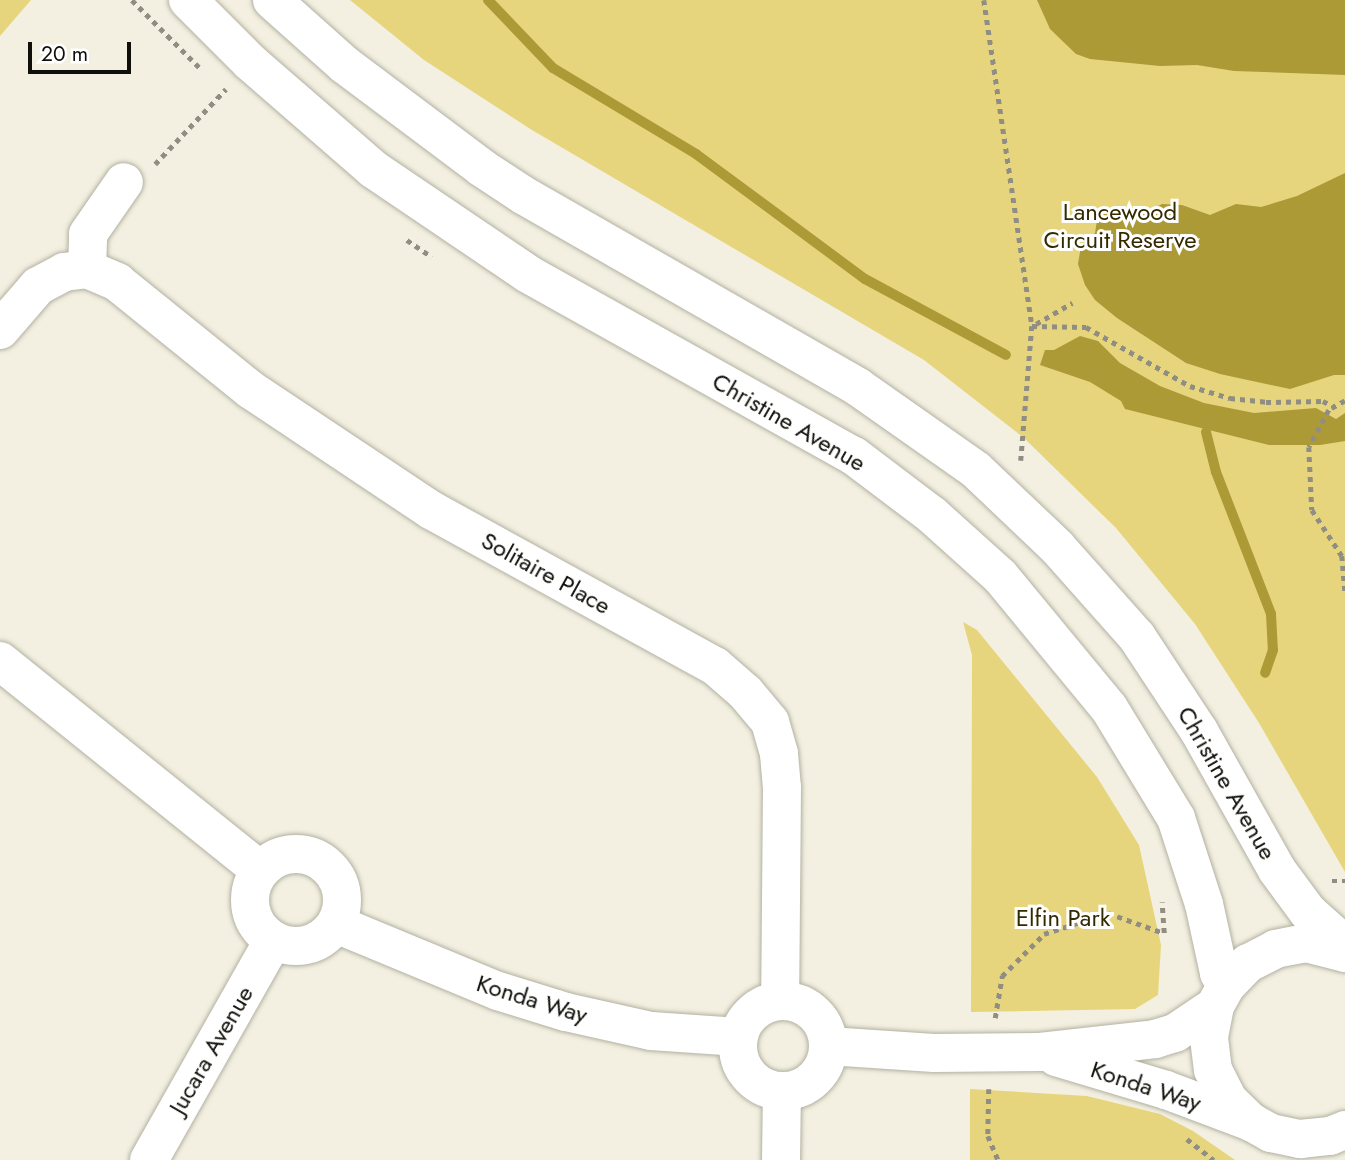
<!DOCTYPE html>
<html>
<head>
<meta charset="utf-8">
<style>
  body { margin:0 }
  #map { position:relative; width:1345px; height:1160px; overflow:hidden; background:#f3f0e1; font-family:Jost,sans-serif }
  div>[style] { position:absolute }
  .green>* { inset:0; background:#e6d57c }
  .water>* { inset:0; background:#ac9a37 }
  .stream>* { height:10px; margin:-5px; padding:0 5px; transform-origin:5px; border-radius:5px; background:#ac9a37 }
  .path>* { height:4.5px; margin-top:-2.25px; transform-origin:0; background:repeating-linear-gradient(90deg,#908e83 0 5px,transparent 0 10px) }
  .roads { filter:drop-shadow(0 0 2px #b3b1a2) drop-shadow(0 0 2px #b3b1a2) }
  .minor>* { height:38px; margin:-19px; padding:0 19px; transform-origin:19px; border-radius:19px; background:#fff }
  .minor>.ring { margin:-19px; padding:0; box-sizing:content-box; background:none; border:38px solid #fff; border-radius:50% }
  .major>* { height:38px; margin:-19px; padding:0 19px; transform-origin:19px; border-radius:19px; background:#fff }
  span { translate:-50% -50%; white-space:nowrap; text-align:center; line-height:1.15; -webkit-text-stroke:6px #fff; paint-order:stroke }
  .park-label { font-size:24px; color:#332b00 }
  .street-label { font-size:24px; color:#100f0a }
  .scale { position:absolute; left:28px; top:42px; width:103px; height:32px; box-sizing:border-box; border:4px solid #100f0a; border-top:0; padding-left:9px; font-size:21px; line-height:24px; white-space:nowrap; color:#100f0a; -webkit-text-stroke:5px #fff; paint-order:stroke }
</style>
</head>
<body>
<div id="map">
  <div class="green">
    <div style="clip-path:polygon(0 0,31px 0,0 36px)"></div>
    <div style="clip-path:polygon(350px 0,1345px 0,1345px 872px,1259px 723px,1195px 624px,1116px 528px,1024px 438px,924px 360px,532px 130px,424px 60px)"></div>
    <div style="clip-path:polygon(963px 622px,977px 630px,1097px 777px,1139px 845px,1161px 945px,1158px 995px,1135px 1009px,971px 1012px,972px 655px)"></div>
    <div style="clip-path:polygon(970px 1089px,1087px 1096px,1160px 1114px,1193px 1131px,1235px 1160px,970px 1160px)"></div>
  </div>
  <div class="water">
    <div style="clip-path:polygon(1037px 0,1345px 0,1345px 75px,1234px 71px,1197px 65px,1160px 66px,1090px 59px,1076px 54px,1050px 29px)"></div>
    <div style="clip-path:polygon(1345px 173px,1345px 375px,1334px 375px,1290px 389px,1220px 374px,1186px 363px,1117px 318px,1095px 300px,1085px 285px,1078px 264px,1081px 246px,1095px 233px,1098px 214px,1143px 214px,1162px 204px,1182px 205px,1210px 215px,1236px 204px,1261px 207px,1297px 196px)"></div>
    <div style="clip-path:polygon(1080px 336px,1098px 341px,1120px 363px,1160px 386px,1204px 403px,1254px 413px,1316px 408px,1336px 419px,1345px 413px,1345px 441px,1320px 445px,1269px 445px,1125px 409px,1121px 401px,1090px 382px,1040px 365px,1045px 350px,1054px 350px)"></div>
  </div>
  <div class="stream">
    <div style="left:488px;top:0;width:94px;rotate:46.3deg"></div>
    <div style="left:553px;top:68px;width:167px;rotate:31deg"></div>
    <div style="left:696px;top:154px;width:210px;rotate:36.5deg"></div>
    <div style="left:865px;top:279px;width:160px;rotate:28.3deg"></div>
    <div style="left:1206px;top:432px;width:41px;rotate:76deg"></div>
    <div style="left:1216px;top:472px;width:152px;rotate:68.8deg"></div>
    <div style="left:1271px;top:614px;width:36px;rotate:87deg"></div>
    <div style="left:1273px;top:650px;width:24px;rotate:109deg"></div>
  </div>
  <div class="path">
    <div style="left:132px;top:0;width:98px;rotate:45deg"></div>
    <div style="left:984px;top:0;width:330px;rotate:81.6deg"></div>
    <div style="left:1032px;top:326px;width:135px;rotate:94.7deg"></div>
    <div style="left:155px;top:164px;width:103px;rotate:-46.6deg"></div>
    <div style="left:407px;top:240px;width:30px;rotate:34deg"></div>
    <div style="left:1036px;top:324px;width:42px;rotate:-30.3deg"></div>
    <div style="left:1032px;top:326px;width:54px;rotate:1.1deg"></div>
    <div style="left:1086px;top:327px;width:120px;rotate:29.6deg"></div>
    <div style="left:1190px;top:386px;width:42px;rotate:16.7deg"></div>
    <div style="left:1230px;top:398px;width:36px;rotate:6deg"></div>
    <div style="left:1266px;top:402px;width:57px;rotate:-1deg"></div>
    <div style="left:1323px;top:401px;width:13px;rotate:27deg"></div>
    <div style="left:1345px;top:401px;width:18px;rotate:151deg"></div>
    <div style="left:1329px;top:410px;width:42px;rotate:118.4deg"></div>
    <div style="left:1309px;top:447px;width:63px;rotate:87.3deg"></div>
    <div style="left:1312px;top:510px;width:55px;rotate:56.9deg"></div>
    <div style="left:1342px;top:556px;width:37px;rotate:85deg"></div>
    <div style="left:1332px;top:881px;width:13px"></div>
    <div style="left:995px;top:1018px;width:43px;rotate:-80.5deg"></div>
    <div style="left:1002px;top:976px;width:59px;rotate:-45deg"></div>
    <div style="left:1044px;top:934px;width:67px;rotate:-18.2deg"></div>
    <div style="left:1108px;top:913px;width:59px;rotate:19.7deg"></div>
    <div style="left:1164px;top:933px;width:31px;rotate:-94deg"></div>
    <div style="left:989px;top:1089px;width:47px;rotate:91.2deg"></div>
    <div style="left:988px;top:1136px;width:26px;rotate:67deg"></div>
    <div style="left:1187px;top:1139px;width:34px;rotate:38deg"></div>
  </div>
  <div class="roads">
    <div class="minor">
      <div style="left:87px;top:269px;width:33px;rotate:23deg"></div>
      <div style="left:117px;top:282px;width:172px;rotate:38.9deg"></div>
      <div style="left:251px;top:390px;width:216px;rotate:33.7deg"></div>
      <div style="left:431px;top:510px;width:324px;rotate:28.8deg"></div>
      <div style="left:715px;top:666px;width:40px;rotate:41deg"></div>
      <div style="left:745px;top:692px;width:39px;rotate:50deg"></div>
      <div style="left:770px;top:722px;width:33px;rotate:74deg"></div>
      <div style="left:779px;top:754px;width:33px;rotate:85deg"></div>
      <div style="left:782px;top:787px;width:214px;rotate:90.5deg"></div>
      <div style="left:0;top:330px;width:58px;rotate:-49.2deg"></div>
      <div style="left:38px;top:286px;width:30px;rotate:-28deg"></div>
      <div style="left:64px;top:272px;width:23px;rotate:-7deg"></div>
      <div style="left:87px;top:269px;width:35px;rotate:-88deg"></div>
      <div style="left:88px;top:234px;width:63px;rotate:-55.3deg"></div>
      <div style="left:0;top:661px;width:334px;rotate:38.8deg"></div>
      <div class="ring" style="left:250px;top:854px;width:54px;height:54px"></div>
      <div style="left:336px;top:924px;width:175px;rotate:22.5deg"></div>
      <div style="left:498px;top:991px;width:71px;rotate:17.2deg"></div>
      <div style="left:566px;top:1012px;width:87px;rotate:12.6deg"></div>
      <div style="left:651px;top:1031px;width:88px;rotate:3.9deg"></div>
      <div class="ring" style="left:738px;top:1001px;width:52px;height:52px"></div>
      <div style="left:828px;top:1046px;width:106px;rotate:3.8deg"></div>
      <div style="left:934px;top:1053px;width:106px;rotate:-0.5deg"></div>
      <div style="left:1040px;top:1052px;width:116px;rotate:-6.4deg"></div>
      <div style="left:1155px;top:1039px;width:21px;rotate:-17deg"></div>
      <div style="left:1175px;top:1033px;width:48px;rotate:-34deg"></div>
      <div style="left:1056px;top:1057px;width:115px;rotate:16.7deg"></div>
      <div style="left:1166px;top:1090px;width:91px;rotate:20.6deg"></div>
      <div style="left:149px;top:1160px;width:252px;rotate:-60.5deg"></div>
      <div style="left:781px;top:1160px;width:68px;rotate:-89.2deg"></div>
    </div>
    <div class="major">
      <div style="left:188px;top:0;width:88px;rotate:45deg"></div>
      <div style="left:250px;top:62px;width:163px;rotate:41deg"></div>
      <div style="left:373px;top:169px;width:187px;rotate:34.1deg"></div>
      <div style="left:528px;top:274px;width:373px;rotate:29.2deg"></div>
      <div style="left:854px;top:456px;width:98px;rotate:37.1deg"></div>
      <div style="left:932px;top:515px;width:91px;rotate:41.9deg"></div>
      <div style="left:1000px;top:576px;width:171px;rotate:50.5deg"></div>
      <div style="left:1109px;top:708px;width:129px;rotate:58.7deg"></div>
      <div style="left:1176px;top:818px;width:90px;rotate:72deg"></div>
      <div style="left:1204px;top:904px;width:71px;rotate:77.7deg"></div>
      <div style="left:1219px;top:973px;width:15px;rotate:62deg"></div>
      <div style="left:272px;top:0;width:98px;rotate:41.7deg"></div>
      <div style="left:345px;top:65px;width:171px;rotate:36.9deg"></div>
      <div style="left:482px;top:168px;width:49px;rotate:33.4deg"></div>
      <div style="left:523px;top:195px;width:386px;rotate:29.8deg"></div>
      <div style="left:858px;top:387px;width:144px;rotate:35.1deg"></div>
      <div style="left:976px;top:470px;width:112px;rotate:43.5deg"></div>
      <div style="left:1057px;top:547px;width:120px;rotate:48.4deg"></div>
      <div style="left:1137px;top:637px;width:113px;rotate:56.6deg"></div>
      <div style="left:1199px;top:731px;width:159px;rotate:60.7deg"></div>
      <div style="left:1277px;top:870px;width:52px;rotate:53.6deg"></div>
      <div style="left:1308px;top:912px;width:50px;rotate:41.7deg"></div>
      <div style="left:1345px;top:953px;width:40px;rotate:-165.6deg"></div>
      <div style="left:1306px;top:943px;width:31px;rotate:169deg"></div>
      <div style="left:1276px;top:949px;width:31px;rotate:153deg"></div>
      <div style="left:1248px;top:963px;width:32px;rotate:134deg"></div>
      <div style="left:1226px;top:986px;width:23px;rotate:119deg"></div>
      <div style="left:1215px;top:1006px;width:33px;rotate:101deg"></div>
      <div style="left:1209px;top:1038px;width:32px;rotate:83deg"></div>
      <div style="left:1213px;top:1070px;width:34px;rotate:63deg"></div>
      <div style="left:1228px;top:1100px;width:32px;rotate:44deg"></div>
      <div style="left:1251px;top:1122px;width:23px;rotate:29deg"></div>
      <div style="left:1271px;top:1133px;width:30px;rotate:12deg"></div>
      <div style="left:1300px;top:1139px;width:30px;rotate:-6deg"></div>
      <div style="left:1330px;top:1136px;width:16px;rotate:-22deg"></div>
    </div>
  </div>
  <div class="park-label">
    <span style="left:1120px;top:226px">Lancewood<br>Circuit Reserve</span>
    <span style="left:1063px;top:918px">Elfin Park</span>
  </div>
  <div class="street-label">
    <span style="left:789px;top:422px;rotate:30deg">Christine Avenue</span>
    <span style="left:546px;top:573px;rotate:29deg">Solitaire Place</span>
    <span style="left:1227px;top:783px;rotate:60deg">Christine Avenue</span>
    <span style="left:532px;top:999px;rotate:17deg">Konda Way</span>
    <span style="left:211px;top:1050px;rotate:-60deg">Jucara Avenue</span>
    <span style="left:1146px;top:1086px;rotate:18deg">Konda Way</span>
  </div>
  <div class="scale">20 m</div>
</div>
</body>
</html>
